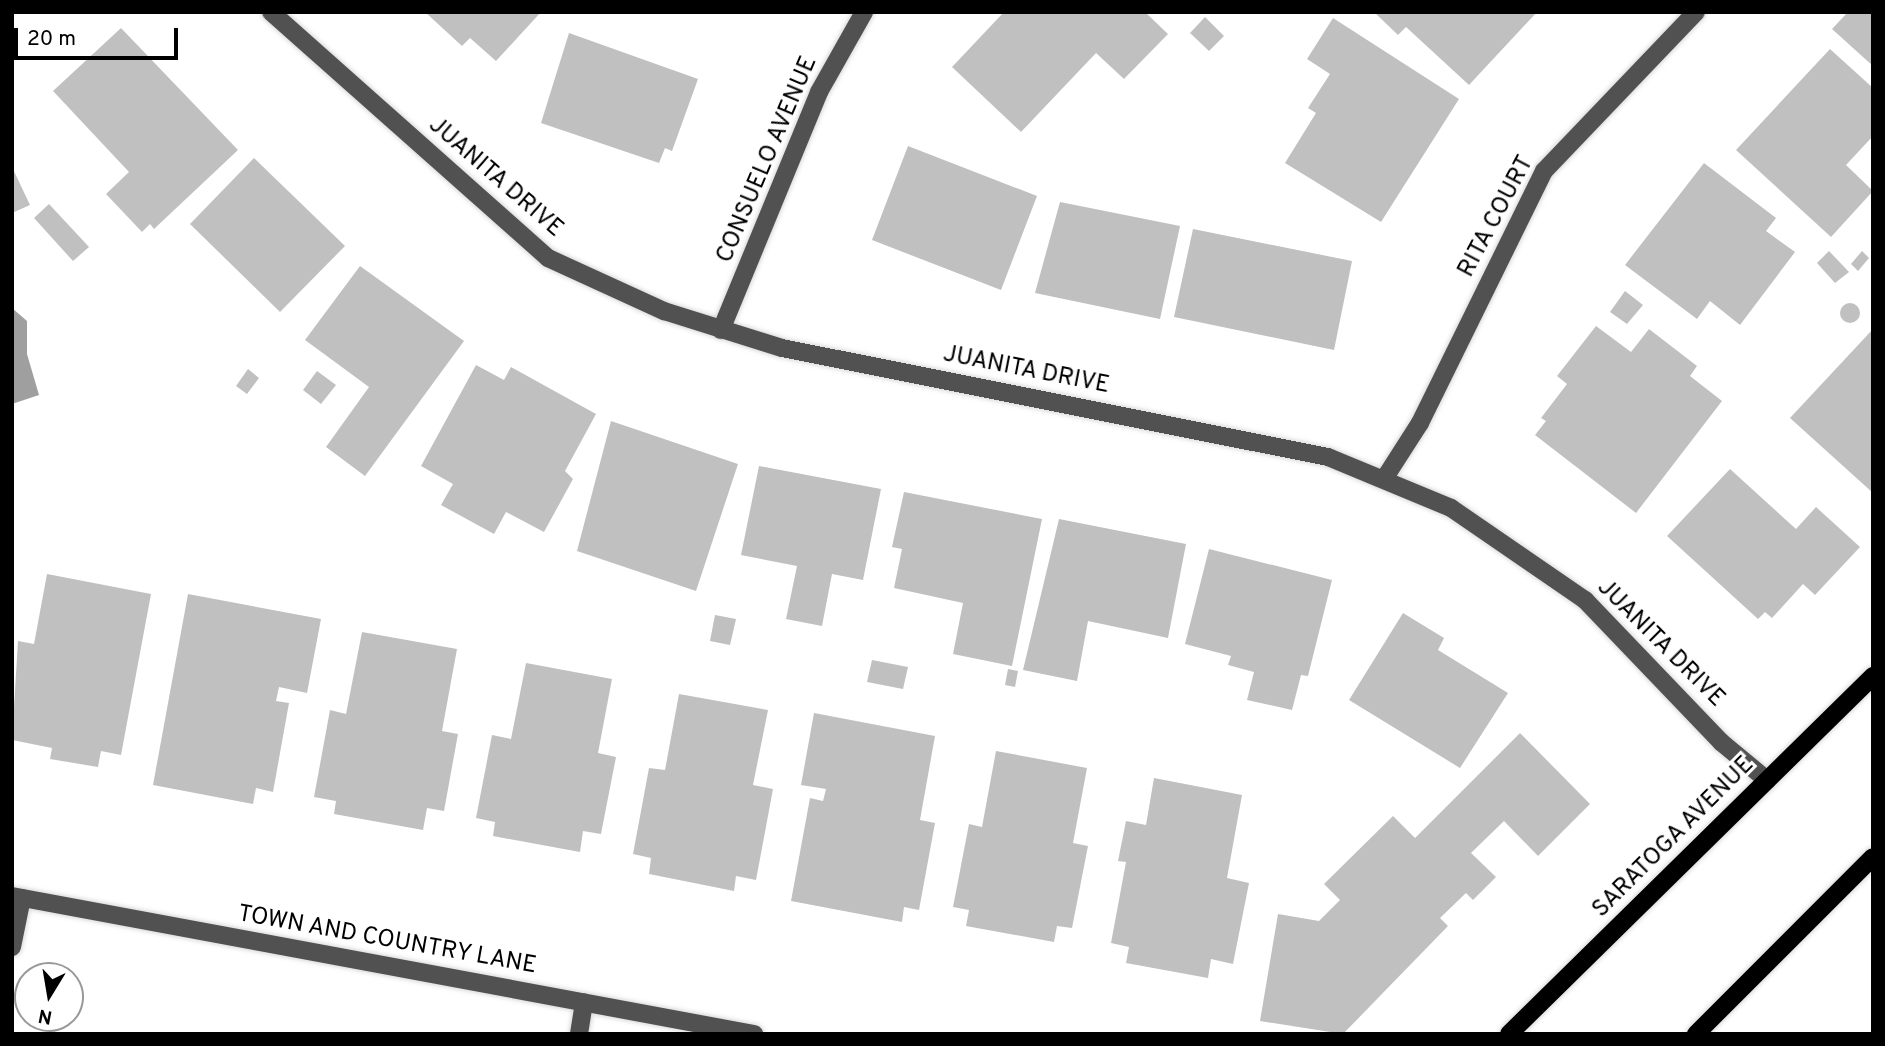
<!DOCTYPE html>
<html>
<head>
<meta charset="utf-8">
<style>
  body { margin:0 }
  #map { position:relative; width:1885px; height:1046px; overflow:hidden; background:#fff; font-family:Overpass,sans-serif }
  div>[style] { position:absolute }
  .water>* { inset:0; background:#9f9f9f }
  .building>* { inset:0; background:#c0c0c0 }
  .round { border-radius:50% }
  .roads { filter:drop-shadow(0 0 2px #dbdbdb) drop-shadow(0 0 2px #dbdbdb) }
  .minor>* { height:18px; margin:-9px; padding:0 9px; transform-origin:9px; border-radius:9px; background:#515151 }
  .major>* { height:18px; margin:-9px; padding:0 9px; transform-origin:9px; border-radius:9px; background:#000 }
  span { translate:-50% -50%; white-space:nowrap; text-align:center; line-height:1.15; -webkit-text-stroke:6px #fff; paint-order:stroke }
  .street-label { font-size:24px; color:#000 }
  .frame { position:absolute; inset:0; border:14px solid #000; pointer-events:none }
  .north { position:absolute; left:14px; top:962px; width:70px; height:70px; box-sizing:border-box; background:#fff; border:2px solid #999; border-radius:50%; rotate:191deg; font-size:19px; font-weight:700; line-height:28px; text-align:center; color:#000 }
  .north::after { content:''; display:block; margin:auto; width:24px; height:32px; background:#000; clip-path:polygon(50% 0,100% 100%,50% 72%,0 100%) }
  .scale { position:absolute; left:14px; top:28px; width:164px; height:32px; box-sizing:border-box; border:4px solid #000; border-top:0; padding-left:9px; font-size:21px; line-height:24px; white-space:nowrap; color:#000; -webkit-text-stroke:5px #fff; paint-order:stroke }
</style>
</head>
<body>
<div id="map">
  <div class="water">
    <div style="clip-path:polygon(12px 308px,27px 321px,27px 354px,39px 395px,12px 404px)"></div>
  </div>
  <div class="building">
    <div style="clip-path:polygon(425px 12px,541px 12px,496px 61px,470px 38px,462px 46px)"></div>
    <div style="clip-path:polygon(1004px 12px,1145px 12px,1168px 34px,1124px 79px,1096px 53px,1021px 132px,952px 67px)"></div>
    <div style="clip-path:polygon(1374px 12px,1537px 12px,1469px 85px,1406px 27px,1398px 35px)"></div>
    <div style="clip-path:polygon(1848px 12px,1873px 12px,1873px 66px,1832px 29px)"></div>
    <div style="clip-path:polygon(1205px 17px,1224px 36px,1209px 51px,1190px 33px)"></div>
    <div style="clip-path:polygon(1333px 18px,1459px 99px,1381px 222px,1285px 163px,1316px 113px,1308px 108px,1330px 74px,1307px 59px)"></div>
    <div style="clip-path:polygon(121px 28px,238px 150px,154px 229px,150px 224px,142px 232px,106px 194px,129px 172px,53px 91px)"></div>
    <div style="clip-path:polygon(569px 33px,698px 79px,672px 151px,665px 148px,659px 163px,541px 123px)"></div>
    <div style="clip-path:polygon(1830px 49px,1873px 88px,1873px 136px,1846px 165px,1873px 191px,1831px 237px,1736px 150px)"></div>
    <div style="clip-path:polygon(908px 146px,1037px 196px,1001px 290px,872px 240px)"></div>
    <div style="clip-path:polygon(254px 158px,345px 246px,280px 312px,190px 224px)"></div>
    <div style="clip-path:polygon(1704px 163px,1776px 218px,1766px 231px,1795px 252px,1740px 325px,1710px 301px,1697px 319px,1625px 265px)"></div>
    <div style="clip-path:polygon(12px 167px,30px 205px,12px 213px)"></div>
    <div style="clip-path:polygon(1060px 202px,1180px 226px,1160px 319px,1035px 293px)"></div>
    <div style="clip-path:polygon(49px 204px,89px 247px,73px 261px,34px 218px)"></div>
    <div style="clip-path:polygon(1193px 229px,1352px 261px,1334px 350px,1174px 317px)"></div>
    <div style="clip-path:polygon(1829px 251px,1849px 272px,1835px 283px,1817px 263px)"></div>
    <div style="clip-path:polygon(1862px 251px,1869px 258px,1858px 271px,1851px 264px)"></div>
    <div style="clip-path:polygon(360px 266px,464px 341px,365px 476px,326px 447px,369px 387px,305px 340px)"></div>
    <div style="clip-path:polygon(1625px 291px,1643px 305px,1627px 324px,1610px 312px)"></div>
    <div class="round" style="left:1840px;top:303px;width:20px;height:20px"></div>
    <div style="clip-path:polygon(1596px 326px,1631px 352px,1649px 329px,1697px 366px,1690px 376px,1722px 401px,1636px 513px,1535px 435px,1546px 421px,1541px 418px,1567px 384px,1557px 376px)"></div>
    <div style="clip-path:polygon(1873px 329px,1873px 493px,1790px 418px)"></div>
    <div style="clip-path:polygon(476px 365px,504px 380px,511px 367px,596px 414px,565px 471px,573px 479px,544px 532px,506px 512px,494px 534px,441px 505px,453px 484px,421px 466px)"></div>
    <div style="clip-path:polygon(248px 369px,259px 378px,247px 394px,236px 386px)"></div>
    <div style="clip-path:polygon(317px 371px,336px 385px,321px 404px,303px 390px)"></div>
    <div style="clip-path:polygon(611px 421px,738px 464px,696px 591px,577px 551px)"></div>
    <div style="clip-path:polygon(759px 466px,881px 489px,863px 580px,832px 574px,822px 626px,786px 619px,797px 566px,741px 555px)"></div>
    <div style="clip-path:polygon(1730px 469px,1796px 529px,1816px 507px,1860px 547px,1815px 595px,1803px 584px,1772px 618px,1765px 612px,1758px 619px,1667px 536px)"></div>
    <div style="clip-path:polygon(904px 492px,1042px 519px,1012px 666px,953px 654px,963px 603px,894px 588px,902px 549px,892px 547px)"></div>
    <div style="clip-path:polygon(1059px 519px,1186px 544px,1168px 638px,1088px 621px,1077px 681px,1023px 670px)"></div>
    <div style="clip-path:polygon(1209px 549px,1332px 580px,1308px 676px,1301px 675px,1292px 710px,1247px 700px,1254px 672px,1228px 665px,1231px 656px,1185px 644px)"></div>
    <div style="clip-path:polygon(47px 574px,151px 594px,121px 755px,101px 751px,98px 767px,50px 759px,52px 748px,12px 740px,18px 641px,34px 644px)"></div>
    <div style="clip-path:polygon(188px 594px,321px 619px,307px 693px,279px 687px,276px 701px,289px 703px,273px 792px,256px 788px,253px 804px,153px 785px)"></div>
    <div style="clip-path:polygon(1403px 613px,1444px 638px,1438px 650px,1508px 693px,1460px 768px,1349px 700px)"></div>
    <div style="clip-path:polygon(715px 615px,736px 619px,730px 645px,710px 641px)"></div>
    <div style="clip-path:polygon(362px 632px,457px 649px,442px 731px,458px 734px,444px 811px,427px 808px,423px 830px,334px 814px,336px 801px,314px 797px,330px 710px,346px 714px)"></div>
    <div style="clip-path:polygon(872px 660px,908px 667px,903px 689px,867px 682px)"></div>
    <div style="clip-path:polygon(526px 663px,612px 679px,598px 753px,616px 757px,601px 834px,583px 831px,580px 852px,493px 836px,495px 822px,476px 818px,492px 735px,511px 739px)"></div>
    <div style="clip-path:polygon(1008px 669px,1018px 671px,1015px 687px,1005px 685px)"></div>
    <div style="clip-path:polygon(679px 694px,768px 710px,753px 785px,773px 789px,756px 880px,736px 876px,734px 891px,649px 874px,651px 858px,633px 854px,649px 768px,665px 770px)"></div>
    <div style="clip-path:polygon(814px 713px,935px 736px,920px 820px,935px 823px,919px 910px,904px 907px,902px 922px,791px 901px,810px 798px,823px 801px,826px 789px,801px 785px)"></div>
    <div style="clip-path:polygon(1520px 733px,1590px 804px,1538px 856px,1504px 821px,1471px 853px,1496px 877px,1473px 900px,1466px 893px,1440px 918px,1448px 926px,1343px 1034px,1260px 1021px,1278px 914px,1319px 921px,1340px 900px,1324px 884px,1393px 816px,1415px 838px)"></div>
    <div style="clip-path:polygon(996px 751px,1087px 768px,1073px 843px,1088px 846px,1072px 928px,1057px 926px,1054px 942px,966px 926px,969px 910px,953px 907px,969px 824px,982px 827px)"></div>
    <div style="clip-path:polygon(1154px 778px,1242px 795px,1227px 878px,1249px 883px,1233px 964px,1211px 959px,1208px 978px,1126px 963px,1129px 947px,1111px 943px,1126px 862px,1118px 861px,1126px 821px,1146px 825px)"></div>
  </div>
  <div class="roads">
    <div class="minor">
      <div style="left:271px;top:12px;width:370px;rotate:41.6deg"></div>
      <div style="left:548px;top:258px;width:128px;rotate:24.6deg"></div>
      <div style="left:664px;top:311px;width:124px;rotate:17.4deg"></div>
      <div style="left:782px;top:348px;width:557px;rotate:11.29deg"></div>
      <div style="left:1328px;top:457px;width:133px;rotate:22.5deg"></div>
      <div style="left:1451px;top:508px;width:163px;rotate:34.5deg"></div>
      <div style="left:1585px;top:600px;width:197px;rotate:46.2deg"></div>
      <div style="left:1721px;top:742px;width:60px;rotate:39.6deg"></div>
      <div style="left:721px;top:330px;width:257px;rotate:-67.6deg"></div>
      <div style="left:819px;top:92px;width:92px;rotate:-60.6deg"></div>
      <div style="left:1386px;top:476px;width:63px;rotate:-57.3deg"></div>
      <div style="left:1420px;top:423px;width:281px;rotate:-63.8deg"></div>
      <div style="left:1544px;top:171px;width:220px;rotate:-46.3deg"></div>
      <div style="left:12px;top:896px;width:755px;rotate:10.54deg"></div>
      <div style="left:12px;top:947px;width:50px;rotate:-78.5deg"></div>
      <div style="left:579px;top:1034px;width:32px;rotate:-81deg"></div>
    </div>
    <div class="major">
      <div style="left:1509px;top:1034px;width:511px;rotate:-44.52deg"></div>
      <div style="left:1696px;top:1034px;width:250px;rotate:-45deg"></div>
    </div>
  </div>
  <div class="street-label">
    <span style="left:768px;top:160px;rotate:-67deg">CONSUELO AVENUE</span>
    <span style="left:495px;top:178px;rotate:41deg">JUANITA DRIVE</span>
    <span style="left:1497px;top:217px;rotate:-62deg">RITA COURT</span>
    <span style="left:1026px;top:371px;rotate:11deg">JUANITA DRIVE</span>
    <span style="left:1660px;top:644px;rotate:45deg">JUANITA DRIVE</span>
    <span style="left:1674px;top:838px;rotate:-45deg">SARATOGA AVENUE</span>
    <span style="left:387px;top:941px;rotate:10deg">TOWN AND COUNTRY LANE</span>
  </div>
  <div class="frame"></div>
  <div class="north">N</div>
  <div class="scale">20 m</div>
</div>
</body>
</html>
